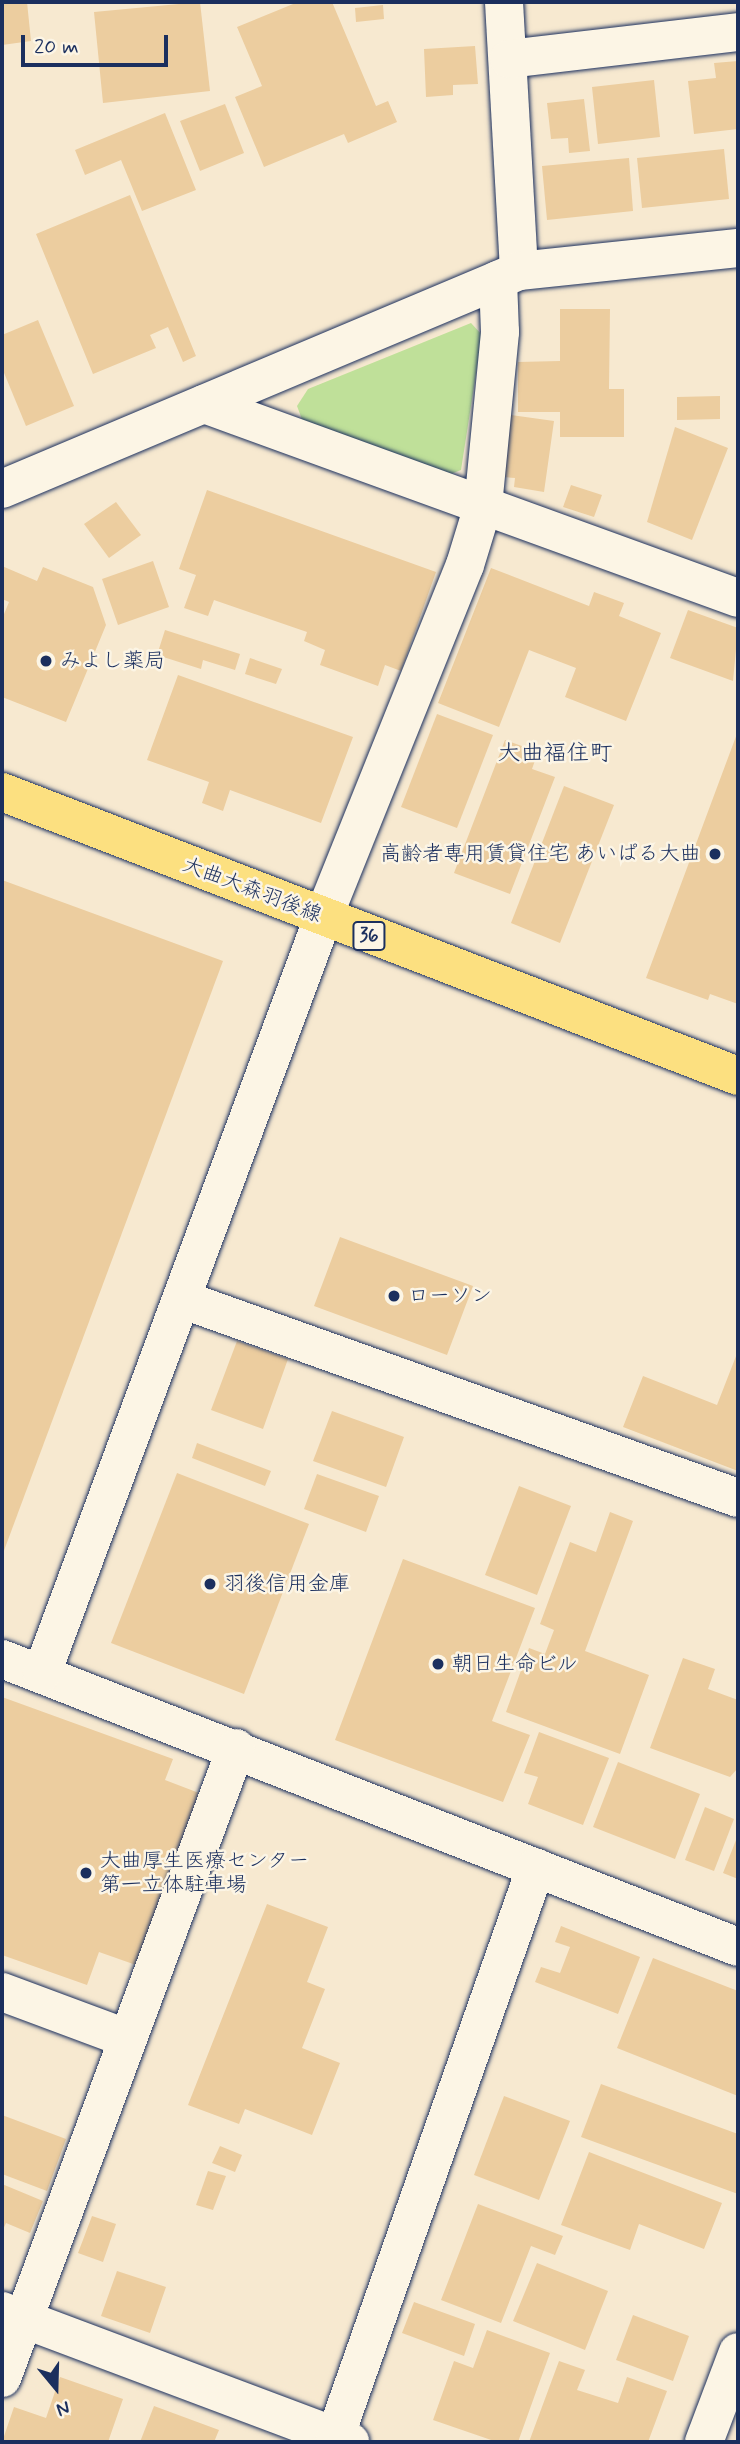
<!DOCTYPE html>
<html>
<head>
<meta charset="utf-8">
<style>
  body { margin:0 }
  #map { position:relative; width:740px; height:2444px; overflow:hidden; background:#f7e9d0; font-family:Mynerve,"Klee One",sans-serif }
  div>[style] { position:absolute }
  .green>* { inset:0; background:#bfe099 }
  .building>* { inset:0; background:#eccd9f }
  .roads { filter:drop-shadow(0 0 2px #1b2f5e) drop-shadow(0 0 2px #1b2f5e) }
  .street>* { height:38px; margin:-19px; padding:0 19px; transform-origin:19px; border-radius:19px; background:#fcf5e5 }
  .primary>* { height:38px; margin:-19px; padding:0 19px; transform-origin:19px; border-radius:19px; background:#fce080 }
  .dots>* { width:19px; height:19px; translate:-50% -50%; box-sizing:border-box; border:4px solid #fcf5e5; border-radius:50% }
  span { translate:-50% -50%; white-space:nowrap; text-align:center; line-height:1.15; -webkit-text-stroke:5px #fcf5e5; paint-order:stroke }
  .shield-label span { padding:2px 5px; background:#fcf5e5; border:2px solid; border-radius:5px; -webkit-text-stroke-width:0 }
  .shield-label { font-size:19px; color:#1b2f5e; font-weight:700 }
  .poi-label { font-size:21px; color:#1b2f5e }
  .left { translate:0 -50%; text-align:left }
  .right { translate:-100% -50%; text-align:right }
  .street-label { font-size:21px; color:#1b2f5e }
  .neighbourhood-label { font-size:23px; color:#1b2f5e }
  .frame { position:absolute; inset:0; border:4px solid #1b2f5e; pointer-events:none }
  .north { position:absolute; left:21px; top:2353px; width:70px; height:70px; -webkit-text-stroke:5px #fcf5e5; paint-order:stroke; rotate:161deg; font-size:19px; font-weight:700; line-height:28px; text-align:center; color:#1b2f5e }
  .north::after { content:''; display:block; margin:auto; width:24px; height:32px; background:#1b2f5e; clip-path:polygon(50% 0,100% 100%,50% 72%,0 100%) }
  .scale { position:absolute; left:21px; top:35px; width:147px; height:32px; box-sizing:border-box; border:4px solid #1b2f5e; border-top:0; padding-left:9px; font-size:21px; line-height:24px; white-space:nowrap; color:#1b2f5e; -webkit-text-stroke:5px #fcf5e5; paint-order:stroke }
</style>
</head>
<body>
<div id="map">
  <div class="green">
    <div style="clip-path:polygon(471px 323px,482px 335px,461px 470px,448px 475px,303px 422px,297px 406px,308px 389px)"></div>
  </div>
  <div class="building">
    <div style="clip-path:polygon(2px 2px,27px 2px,31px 41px,2px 45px)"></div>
    <div style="clip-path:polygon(200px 2px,210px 91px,103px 103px,94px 12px)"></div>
    <div style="clip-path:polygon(298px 2px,332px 2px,376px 106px,388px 101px,397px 122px,348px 143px,344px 134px,264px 167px,235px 97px,262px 86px,237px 27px)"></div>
    <div style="clip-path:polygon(383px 5px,384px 19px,356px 22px,355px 8px)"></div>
    <div style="clip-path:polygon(475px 46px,478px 84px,453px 85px,453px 95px,426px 97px,424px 49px)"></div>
    <div style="clip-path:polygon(738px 61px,738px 129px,694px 134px,688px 81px,716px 78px,714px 63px)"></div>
    <div style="clip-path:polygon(654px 80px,660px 137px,598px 144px,592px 87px)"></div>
    <div style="clip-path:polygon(584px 99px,590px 151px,569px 153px,568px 138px,551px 139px,547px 103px)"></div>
    <div style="clip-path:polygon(225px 104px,244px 153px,200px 171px,180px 121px)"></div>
    <div style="clip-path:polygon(165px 113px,196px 190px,142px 211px,121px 160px,85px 175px,75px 150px)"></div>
    <div style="clip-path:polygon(724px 149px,729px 199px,642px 208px,637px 158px)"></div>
    <div style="clip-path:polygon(629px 158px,633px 211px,547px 220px,542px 166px)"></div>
    <div style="clip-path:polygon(130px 195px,196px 356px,183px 362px,168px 327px,150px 335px,156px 348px,93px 374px,36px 234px)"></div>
    <div style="clip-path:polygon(560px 309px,610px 309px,609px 389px,624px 389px,624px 437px,560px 437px,560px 412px,518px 412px,518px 362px,560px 361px)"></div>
    <div style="clip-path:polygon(38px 320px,74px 406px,26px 426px,2px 368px,2px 335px)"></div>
    <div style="clip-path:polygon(720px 396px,720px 419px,677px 420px,677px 397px)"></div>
    <div style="clip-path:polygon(511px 415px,554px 421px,544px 492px,514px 487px,515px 478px,502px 477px)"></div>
    <div style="clip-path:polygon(675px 427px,728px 448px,692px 540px,647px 522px)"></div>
    <div style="clip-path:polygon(571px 485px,602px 495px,594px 517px,563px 507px)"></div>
    <div style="clip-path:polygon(207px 490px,436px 572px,401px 671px,385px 665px,378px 686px,320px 665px,325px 650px,304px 641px,307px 632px,214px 600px,208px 616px,184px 608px,196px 575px,179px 569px)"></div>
    <div style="clip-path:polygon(116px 502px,141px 535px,109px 558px,84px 524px)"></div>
    <div style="clip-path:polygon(153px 561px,169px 607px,118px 625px,102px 579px)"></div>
    <div style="clip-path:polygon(2px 566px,37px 581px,43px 567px,93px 587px,106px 625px,66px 722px,2px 697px,2px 619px,9px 602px,2px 599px)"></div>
    <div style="clip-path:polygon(491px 568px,589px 606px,594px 592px,624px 603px,619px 616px,661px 633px,626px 721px,565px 697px,576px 668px,529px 650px,499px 727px,438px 703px)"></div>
    <div style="clip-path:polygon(688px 610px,738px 628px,733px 681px,670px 658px)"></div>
    <div style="clip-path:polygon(165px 630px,240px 654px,235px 670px,203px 660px,201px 669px,157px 655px)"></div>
    <div style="clip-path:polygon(250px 658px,282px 669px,276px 684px,245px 674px)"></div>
    <div style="clip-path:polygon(178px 675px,353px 737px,321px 823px,230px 790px,223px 811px,202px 803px,209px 782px,147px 760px)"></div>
    <div style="clip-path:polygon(437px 714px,493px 735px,457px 828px,401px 807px)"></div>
    <div style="clip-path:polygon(738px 731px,738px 1004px,710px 994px,708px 1000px,646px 978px)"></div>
    <div style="clip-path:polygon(505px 740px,538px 752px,532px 769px,555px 777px,510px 894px,454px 873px)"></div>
    <div style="clip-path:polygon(564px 786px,614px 805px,560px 943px,511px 923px)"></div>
    <div style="clip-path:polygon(2px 880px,223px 961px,2px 1556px)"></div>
    <div style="clip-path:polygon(340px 1237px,473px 1286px,447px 1355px,314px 1306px)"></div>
    <div style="clip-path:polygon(237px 1341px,288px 1359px,263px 1429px,211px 1410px)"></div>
    <div style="clip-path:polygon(738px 1351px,738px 1471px,623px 1427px,643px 1376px,717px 1405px)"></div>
    <div style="clip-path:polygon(332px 1411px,404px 1437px,386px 1487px,313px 1461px)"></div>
    <div style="clip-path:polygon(197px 1443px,271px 1471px,265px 1486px,192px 1458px)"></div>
    <div style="clip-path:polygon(177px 1473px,309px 1524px,244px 1694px,111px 1643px)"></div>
    <div style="clip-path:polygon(317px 1474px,379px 1496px,366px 1532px,304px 1509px)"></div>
    <div style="clip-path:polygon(519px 1486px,571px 1506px,537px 1595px,485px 1575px)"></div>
    <div style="clip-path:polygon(610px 1512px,633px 1521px,585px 1651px,649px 1675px,620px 1754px,506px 1712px,529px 1648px,545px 1654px,554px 1630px,540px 1624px,570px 1542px,596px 1552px)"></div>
    <div style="clip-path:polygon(403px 1559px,535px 1608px,492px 1721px,530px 1735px,503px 1802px,335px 1740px)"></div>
    <div style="clip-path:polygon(683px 1658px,715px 1669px,708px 1689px,738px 1700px,738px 1768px,730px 1777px,650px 1748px)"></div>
    <div style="clip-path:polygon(2px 1697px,173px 1759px,165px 1780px,199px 1793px,136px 1965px,99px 1952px,87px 1985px,2px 1955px)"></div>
    <div style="clip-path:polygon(539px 1732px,609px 1758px,583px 1825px,528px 1804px,538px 1777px,524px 1773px)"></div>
    <div style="clip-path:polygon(618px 1762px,700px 1794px,675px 1859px,593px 1827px)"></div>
    <div style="clip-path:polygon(705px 1807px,734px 1819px,714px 1871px,685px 1860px)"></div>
    <div style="clip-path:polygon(738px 1835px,738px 1879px,723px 1873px)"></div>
    <div style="clip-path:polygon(267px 1904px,328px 1927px,307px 1982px,325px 1989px,302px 2048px,340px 2063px,312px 2135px,245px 2109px,239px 2124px,188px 2105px)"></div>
    <div style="clip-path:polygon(561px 1926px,640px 1957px,618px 2014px,535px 1982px,541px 1967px,560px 1973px,570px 1947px,555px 1942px)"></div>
    <div style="clip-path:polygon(653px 1958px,738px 1991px,738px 2096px,617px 2048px)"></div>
    <div style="clip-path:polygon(601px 2084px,738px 2134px,738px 2194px,581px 2137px)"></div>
    <div style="clip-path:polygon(504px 2096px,570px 2121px,539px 2200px,474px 2175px)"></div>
    <div style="clip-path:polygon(2px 2115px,66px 2139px,47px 2191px,2px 2174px)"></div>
    <div style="clip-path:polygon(220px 2146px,242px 2155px,235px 2172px,212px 2163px)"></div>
    <div style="clip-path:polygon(589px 2152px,722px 2203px,704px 2249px,639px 2224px,630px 2250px,561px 2225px)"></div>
    <div style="clip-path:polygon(208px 2171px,226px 2176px,213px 2210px,196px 2205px)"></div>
    <div style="clip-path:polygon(2px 2184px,43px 2201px,30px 2233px,6px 2223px,2px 2232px)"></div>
    <div style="clip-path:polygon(478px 2204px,563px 2236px,555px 2255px,531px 2246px,501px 2323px,441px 2300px)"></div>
    <div style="clip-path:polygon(92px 2216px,116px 2224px,103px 2262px,78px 2253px)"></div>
    <div style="clip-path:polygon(537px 2263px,608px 2291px,585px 2350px,513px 2321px)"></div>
    <div style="clip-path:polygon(117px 2271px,166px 2287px,150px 2333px,101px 2316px)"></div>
    <div style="clip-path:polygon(414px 2302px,475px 2324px,464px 2356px,402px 2333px)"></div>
    <div style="clip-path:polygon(633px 2315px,689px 2336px,673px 2381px,616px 2360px)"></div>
    <div style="clip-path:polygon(487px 2330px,550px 2353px,518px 2442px,497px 2442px,433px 2420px,454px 2361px,473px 2368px)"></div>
    <div style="clip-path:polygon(559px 2361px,585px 2370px,577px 2390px,618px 2403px,627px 2377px,667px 2391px,648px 2442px,529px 2442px)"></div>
    <div style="clip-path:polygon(60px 2377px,123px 2399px,108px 2442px,2px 2442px,14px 2407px,46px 2418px)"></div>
    <div style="clip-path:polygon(154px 2406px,219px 2430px,214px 2442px,140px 2442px)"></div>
  </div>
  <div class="roads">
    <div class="street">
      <div style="left:504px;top:2px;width:269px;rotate:86.8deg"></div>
      <div style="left:509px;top:59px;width:231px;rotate:-6.7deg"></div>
      <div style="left:204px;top:404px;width:568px;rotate:19.97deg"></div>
      <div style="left:2px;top:489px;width:561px;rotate:-22.86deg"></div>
      <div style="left:519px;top:271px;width:220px;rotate:-6deg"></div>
      <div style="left:184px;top:1300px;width:588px;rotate:19.67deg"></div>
      <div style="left:2px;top:1659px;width:790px;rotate:21.37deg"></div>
      <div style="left:42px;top:1673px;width:806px;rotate:-69.59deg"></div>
      <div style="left:323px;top:918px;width:380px;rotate:-68.1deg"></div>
      <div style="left:465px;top:565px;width:62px;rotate:-73deg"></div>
      <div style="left:483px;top:506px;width:175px;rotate:-84.4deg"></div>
      <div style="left:500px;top:332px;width:52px;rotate:-92.2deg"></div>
      <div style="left:2px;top:1992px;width:132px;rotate:20.4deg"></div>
      <div style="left:2px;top:2311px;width:372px;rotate:20.6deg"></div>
      <div style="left:2px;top:2378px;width:672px;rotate:-69.62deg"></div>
      <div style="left:335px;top:2437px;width:604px;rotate:-70.58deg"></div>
      <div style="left:704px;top:2442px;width:96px;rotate:-69.3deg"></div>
    </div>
    <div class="primary">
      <div style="left:2px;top:792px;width:789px;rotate:21.1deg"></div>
    </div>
  </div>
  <div class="dots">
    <div style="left:46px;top:661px;background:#1b2f5e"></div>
    <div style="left:715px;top:854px;background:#1b2f5e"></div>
    <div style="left:394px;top:1296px;background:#1b2f5e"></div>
    <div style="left:210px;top:1584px;background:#1b2f5e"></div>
    <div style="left:438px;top:1664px;background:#1b2f5e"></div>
    <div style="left:86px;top:1873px;background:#1b2f5e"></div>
  </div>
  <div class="shield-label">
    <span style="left:369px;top:936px">36</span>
  </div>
  <div class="poi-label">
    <span class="left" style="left:60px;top:661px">みよし薬局</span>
    <span class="right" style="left:701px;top:854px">高齢者専用賃貸住宅 あいぱる大曲</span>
    <span class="left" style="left:408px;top:1296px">ローソン</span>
    <span class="left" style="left:224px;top:1584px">羽後信用金庫</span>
    <span class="left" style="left:452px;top:1664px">朝日生命ビル</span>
    <span class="left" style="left:100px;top:1873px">大曲厚生医療センター<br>第一立体駐車場</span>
  </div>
  <div class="street-label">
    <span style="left:252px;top:890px;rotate:21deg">大曲大森羽後線</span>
  </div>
  <div class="neighbourhood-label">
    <span style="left:555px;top:754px">大曲福住町</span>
  </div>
  <div class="frame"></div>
  <div class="north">N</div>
  <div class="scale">20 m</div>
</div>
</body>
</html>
